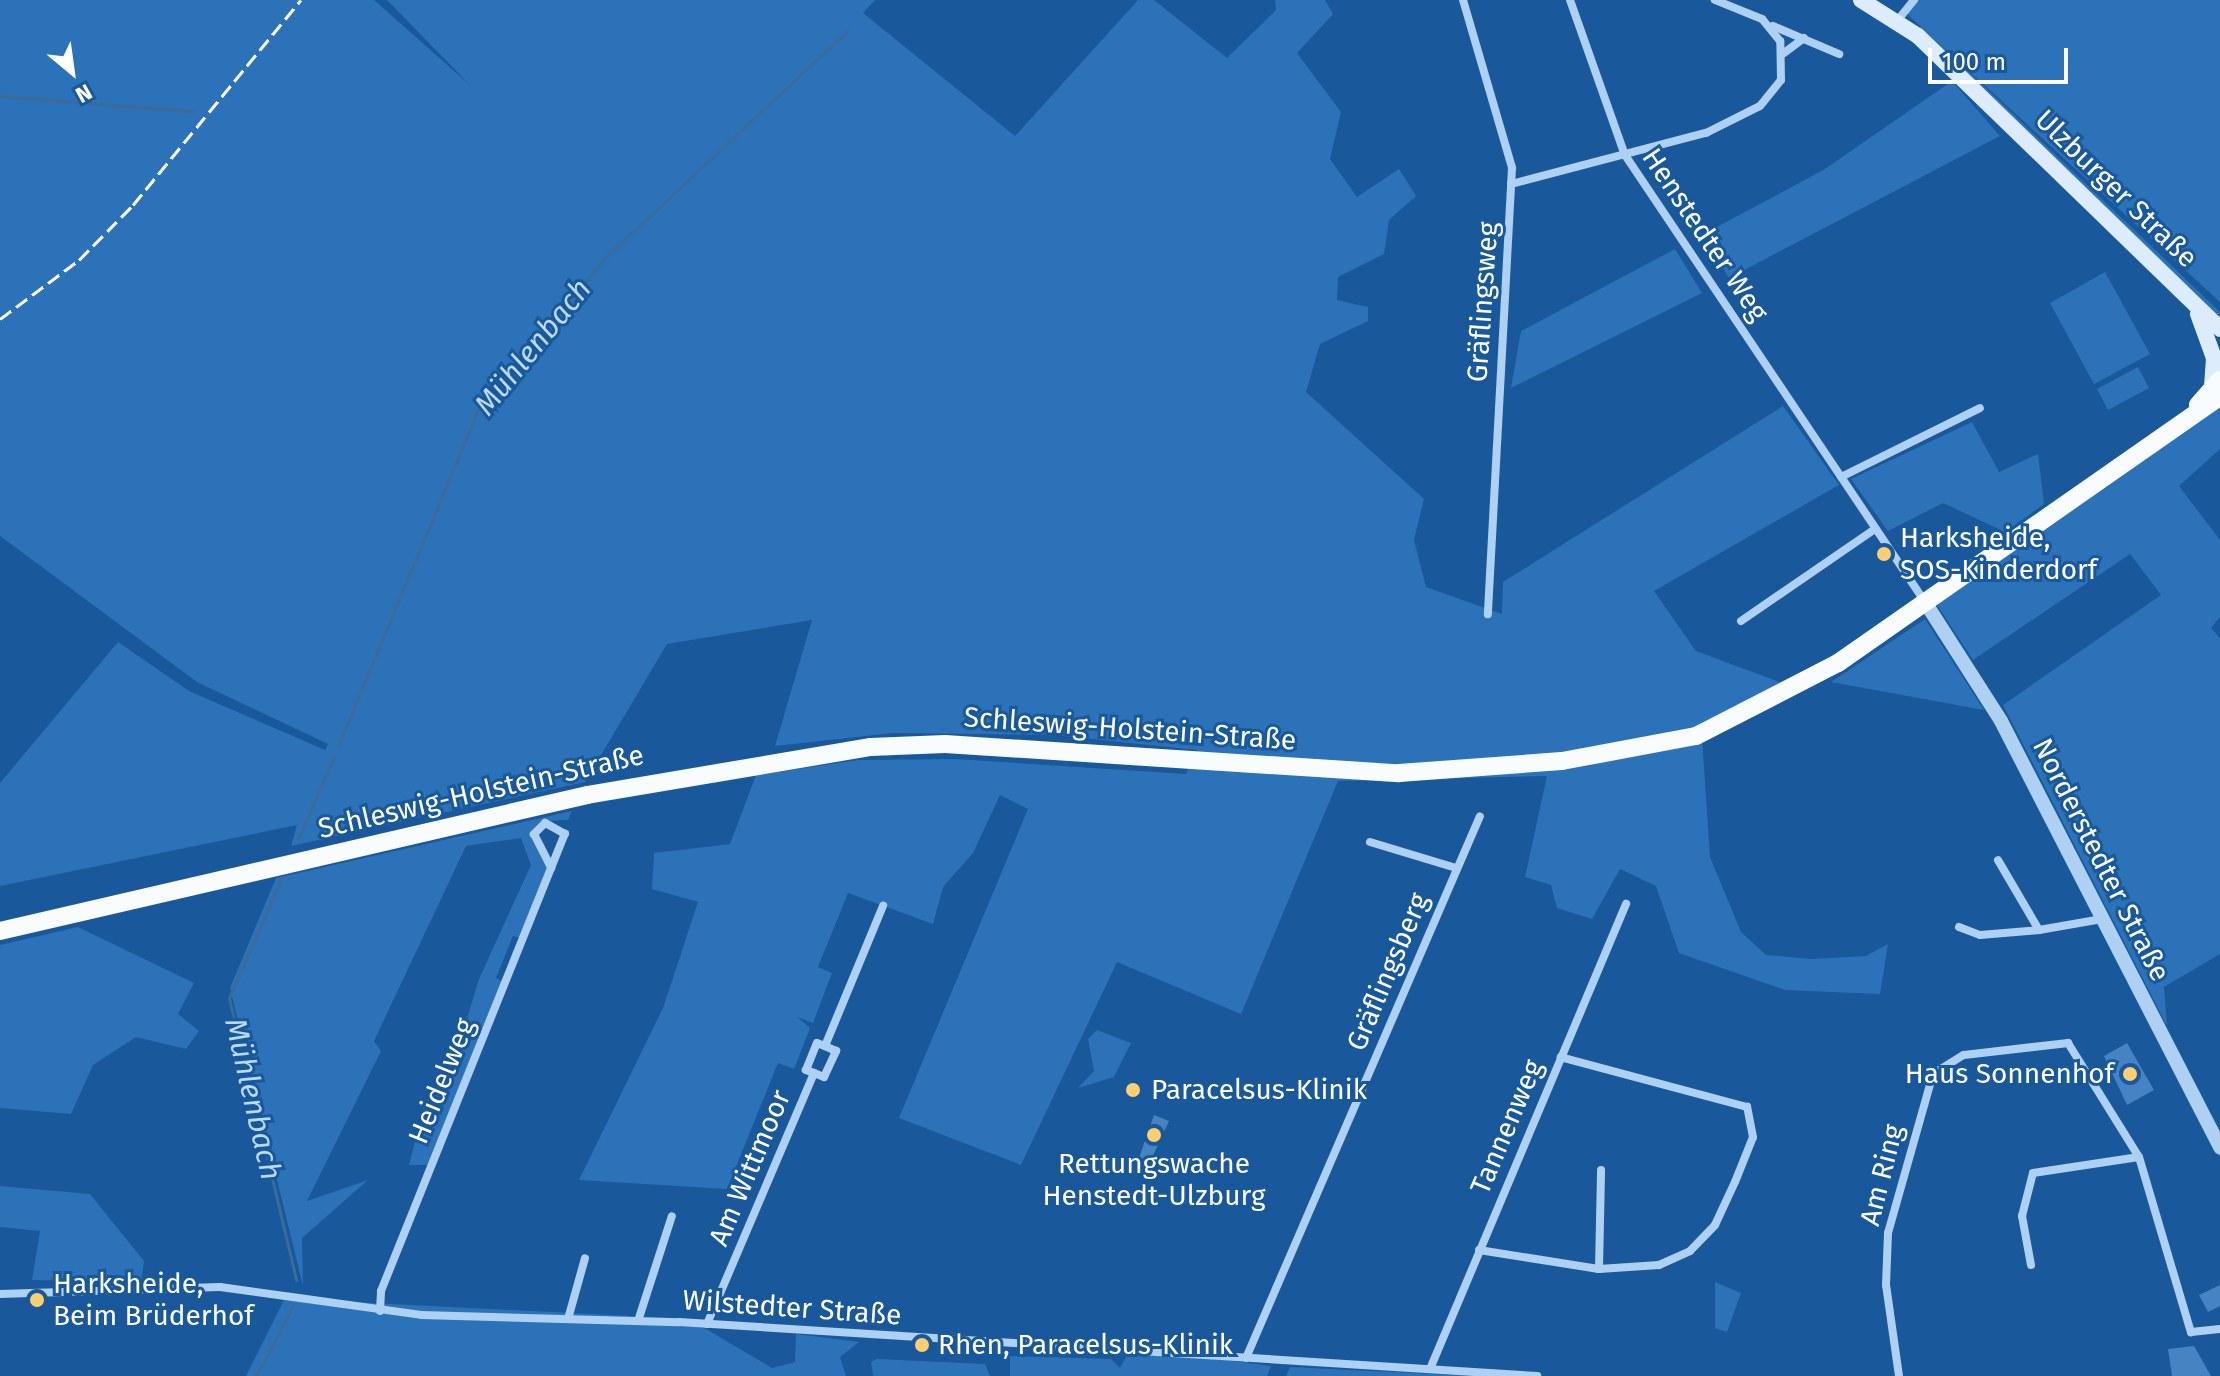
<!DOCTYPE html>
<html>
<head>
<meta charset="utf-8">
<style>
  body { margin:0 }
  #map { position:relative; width:2220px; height:1376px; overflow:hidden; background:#18589b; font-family:"Fira Sans",sans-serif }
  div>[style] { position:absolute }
  .green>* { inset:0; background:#2b72b9 }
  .stream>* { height:3px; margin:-1.5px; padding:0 1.5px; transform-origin:1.5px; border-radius:1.5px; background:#3c6a99 }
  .building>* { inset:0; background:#4583c3 }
  .minor>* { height:8px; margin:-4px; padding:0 4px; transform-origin:4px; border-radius:4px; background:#aed0f2 }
  .tertiary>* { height:14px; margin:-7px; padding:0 7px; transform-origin:7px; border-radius:7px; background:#aed0f2 }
  .secondary>* { height:16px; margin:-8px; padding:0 8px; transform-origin:8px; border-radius:8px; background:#ddecfc }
  .primary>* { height:18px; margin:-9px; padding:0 9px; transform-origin:9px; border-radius:9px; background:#f9fcff }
  .rail>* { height:3px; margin-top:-1.5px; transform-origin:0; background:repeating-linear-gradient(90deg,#fff 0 14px,transparent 0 20px) }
  .dots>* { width:22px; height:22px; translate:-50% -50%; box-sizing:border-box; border:4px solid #18589b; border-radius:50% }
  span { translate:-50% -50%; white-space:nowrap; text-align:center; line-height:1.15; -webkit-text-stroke:6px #18589b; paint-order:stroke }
  .street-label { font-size:28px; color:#fff }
  .poi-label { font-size:28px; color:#fff }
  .left { translate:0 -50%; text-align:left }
  .right { translate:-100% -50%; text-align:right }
  .water-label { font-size:30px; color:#bbdaf8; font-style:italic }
  .north { position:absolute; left:32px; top:32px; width:80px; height:80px; -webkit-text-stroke:6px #18589b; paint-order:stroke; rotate:151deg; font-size:22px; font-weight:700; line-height:32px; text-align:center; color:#fff }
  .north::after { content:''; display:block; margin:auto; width:28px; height:36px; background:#fff; clip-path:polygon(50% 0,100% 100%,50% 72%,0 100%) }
  .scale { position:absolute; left:1928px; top:48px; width:140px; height:36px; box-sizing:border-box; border:4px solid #fff; border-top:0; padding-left:10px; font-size:24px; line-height:28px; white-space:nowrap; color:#fff; -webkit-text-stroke:6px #18589b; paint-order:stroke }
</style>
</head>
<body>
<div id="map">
  <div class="green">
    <div style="clip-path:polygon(0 0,374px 0,470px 85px,387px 0,875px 0,863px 13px,1015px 136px,1138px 0,1154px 0,1227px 58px,1276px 10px,1275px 0,1325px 0,1333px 14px,1297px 53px,1341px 112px,1330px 159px,1357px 197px,1399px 169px,1416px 196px,1389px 220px,1384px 254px,1338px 277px,1337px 300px,1368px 307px,1368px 321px,1320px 344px,1306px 392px,1424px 499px,1414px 540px,1426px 587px,1502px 614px,1503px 582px,1783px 406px,1839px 485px,1654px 591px,1696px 651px,1782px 683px,1701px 723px,1710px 857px,1741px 932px,1766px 955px,1811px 959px,1866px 956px,1888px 944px,1880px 994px,1785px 990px,1679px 953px,1656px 886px,1620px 869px,1592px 919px,1557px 908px,1551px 885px,1525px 877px,1547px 776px,1338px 781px,1241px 1014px,1117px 962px,1021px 1165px,899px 1118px,1028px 809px,1000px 795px,973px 853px,943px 887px,933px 924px,848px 893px,818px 967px,832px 973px,813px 1023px,797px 1017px,810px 1028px,794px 1069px,778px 1063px,727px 1189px,579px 1180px,663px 1008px,698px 902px,652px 889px,654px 853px,730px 844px,756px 775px,859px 760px,956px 759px,1186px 774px,1197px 750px,1054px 735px,892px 733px,775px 746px,812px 620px,667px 644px,585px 782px,291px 846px,297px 825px,0 886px,0 783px,118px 642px,189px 691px,325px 750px,328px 744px,197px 682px,0 536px)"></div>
    <div style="clip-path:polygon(1914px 0,2220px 0,2220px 302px,1905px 12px)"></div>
    <div style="clip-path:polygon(1921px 26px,2220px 312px,2220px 320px,1919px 29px)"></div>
    <div style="clip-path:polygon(1952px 81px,2000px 136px,1729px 278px,1702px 235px,1825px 169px)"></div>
    <div style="clip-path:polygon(1675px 249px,1702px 293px,1511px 388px,1521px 331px)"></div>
    <div style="clip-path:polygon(2105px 272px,2150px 354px,2094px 384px,2050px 303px)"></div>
    <div style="clip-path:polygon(2138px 367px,2149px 388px,2108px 410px,2097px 389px)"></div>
    <div style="clip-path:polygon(2220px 406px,2220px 449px,2179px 486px,2220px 540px,2220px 617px,2211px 628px,2220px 638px,2220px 954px,2164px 987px,2167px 1026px,2003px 705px,2161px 595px,2130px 554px,1973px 660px,1937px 605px)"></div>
    <div style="clip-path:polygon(1972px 422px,1999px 472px,2038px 454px,2044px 504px,2005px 532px,1943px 503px,1888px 531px,1851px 479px)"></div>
    <div style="clip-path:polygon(1925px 619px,1984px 710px,1831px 682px)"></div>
    <div style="clip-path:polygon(572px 811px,568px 820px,545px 821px,533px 833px,548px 869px,520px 938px,513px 936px,496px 978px,502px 981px,428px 1165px,409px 1165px,425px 1102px,447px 1085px,479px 979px,531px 865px,521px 838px,466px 846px,374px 1041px,381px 1051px,307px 1201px,368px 1180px,302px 1238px,303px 1286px,230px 988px,276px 878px)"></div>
    <div style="clip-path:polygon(78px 927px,194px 983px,178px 1014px,199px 1031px,186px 1049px,136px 1037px,93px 1065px,71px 1114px,0 1108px,0 945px)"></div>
    <div style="clip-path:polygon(1097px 1030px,1131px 1043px,1114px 1077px,1078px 1088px,1094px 1071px,1088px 1039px)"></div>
    <div style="clip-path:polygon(0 1186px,90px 1194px,144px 1261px,141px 1282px,32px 1280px,40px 1231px,0 1227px)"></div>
    <div style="clip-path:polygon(1715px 1282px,1741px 1293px,1727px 1332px,1715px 1328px)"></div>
    <div style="clip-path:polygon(288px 1292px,352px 1302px,689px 1319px,772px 1368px,795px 1362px,796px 1334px,859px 1342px,840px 1357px,846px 1376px,246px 1376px)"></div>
    <div style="clip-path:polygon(1127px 1355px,1210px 1358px,1271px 1366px,1267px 1376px,1010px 1376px,1010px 1356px,1111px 1359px,1120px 1368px)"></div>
    <div style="clip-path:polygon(877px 1359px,985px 1364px,990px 1376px,873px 1376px,871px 1362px)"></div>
    <div style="clip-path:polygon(1290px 1367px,1473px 1376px,1286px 1376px)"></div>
  </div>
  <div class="stream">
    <div style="left:0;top:96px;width:193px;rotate:4.5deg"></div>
    <div style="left:338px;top:746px;width:373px;rotate:-67.4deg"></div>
    <div style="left:481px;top:402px;width:194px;rotate:-49.2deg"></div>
    <div style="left:608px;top:255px;width:328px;rotate:-43.1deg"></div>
    <div style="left:298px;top:839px;width:90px;rotate:-66.3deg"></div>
    <div style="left:282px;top:878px;width:131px;rotate:113.8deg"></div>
    <div style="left:229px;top:998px;width:290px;rotate:76.6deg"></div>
    <div style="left:256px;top:1376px;width:81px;rotate:-62.2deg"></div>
  </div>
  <div class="building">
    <div style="clip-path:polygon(2127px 1043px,2154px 1090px,2127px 1105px,2104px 1056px)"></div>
    <div style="clip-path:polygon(1154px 1115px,1169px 1121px,1145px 1173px,1135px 1169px)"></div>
    <div style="clip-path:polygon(2220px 1285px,2220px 1306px,2208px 1312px,2199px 1295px)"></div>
    <div style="clip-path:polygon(2194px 1346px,2211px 1376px,2172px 1376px,2168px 1349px)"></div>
  </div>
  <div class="minor">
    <div style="left:1463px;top:0;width:175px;rotate:73.7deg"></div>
    <div style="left:1512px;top:168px;width:447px;rotate:93.1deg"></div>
    <div style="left:1570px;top:0;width:164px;rotate:70.5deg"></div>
    <div style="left:1625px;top:155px;width:538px;rotate:56.13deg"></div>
    <div style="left:1897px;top:21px;width:27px;rotate:-51deg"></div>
    <div style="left:1773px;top:26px;width:72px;rotate:23deg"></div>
    <div style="left:1784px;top:53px;width:25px;rotate:-37deg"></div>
    <div style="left:1511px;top:184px;width:202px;rotate:-14.7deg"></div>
    <div style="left:1706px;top:133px;width:60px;rotate:-26.6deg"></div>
    <div style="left:1760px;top:106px;width:33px;rotate:-51deg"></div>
    <div style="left:1781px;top:80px;width:39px;rotate:-91deg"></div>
    <div style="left:1780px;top:41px;width:28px;rotate:-129deg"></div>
    <div style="left:1762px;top:19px;width:51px;rotate:-158deg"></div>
    <div style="left:1841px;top:477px;width:155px;rotate:-26.4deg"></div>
    <div style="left:1741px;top:621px;width:163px;rotate:-34.5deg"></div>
    <div style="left:1370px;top:842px;width:90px;rotate:16.8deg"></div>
    <div style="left:1959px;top:927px;width:22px;rotate:21deg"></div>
    <div style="left:1980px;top:935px;width:59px;rotate:-4.8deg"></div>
    <div style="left:2039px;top:930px;width:81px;rotate:-120.4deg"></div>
    <div style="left:2039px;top:930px;width:64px;rotate:-9.9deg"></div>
    <div style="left:814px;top:1073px;width:9px;rotate:-159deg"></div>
    <div style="left:806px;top:1070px;width:29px;rotate:-68deg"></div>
    <div style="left:817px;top:1043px;width:9px;rotate:21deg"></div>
    <div style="left:1479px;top:1250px;width:121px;rotate:9deg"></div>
    <div style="left:1599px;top:1269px;width:60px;rotate:-3.8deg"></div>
    <div style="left:1659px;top:1265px;width:34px;rotate:-24deg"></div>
    <div style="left:1690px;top:1251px;width:36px;rotate:-46deg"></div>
    <div style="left:1715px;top:1225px;width:47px;rotate:-65.1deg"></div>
    <div style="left:1735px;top:1182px;width:48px;rotate:-68.2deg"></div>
    <div style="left:1753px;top:1137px;width:31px;rotate:-101deg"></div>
    <div style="left:1747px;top:1107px;width:193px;rotate:-165deg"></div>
    <div style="left:2031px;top:1265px;width:50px;rotate:-100.4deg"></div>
    <div style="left:2022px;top:1216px;width:44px;rotate:-75.7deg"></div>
    <div style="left:2033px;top:1173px;width:107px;rotate:-8.6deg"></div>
    <div style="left:1599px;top:1269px;width:99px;rotate:-88.8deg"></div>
    <div style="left:0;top:1294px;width:220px;rotate:-1.8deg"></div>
    <div style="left:220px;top:1287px;width:203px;rotate:7.9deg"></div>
    <div style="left:421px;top:1315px;width:258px;rotate:1.6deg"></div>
    <div style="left:679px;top:1322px;width:860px;rotate:3.6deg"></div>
    <div style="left:380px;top:1311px;width:20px;rotate:-87deg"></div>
    <div style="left:381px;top:1291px;width:493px;rotate:-68.1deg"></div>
    <div style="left:565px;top:834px;width:23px;rotate:-151deg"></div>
    <div style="left:545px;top:823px;width:16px;rotate:135deg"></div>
    <div style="left:534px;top:834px;width:38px;rotate:63deg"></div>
    <div style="left:568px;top:1319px;width:63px;rotate:-74.4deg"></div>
    <div style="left:638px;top:1321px;width:110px;rotate:-72.1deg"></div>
    <div style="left:707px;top:1324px;width:273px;rotate:-66.9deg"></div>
    <div style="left:814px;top:1073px;width:11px;rotate:22deg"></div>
    <div style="left:824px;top:1077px;width:29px;rotate:-65deg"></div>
    <div style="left:836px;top:1051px;width:12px;rotate:-156deg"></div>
    <div style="left:825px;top:1046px;width:152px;rotate:-67.5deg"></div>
    <div style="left:1246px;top:1358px;width:590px;rotate:-66.65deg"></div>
    <div style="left:1430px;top:1369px;width:505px;rotate:-67.14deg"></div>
    <div style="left:1899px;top:1376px;width:92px;rotate:-98.1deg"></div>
    <div style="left:1886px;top:1285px;width:52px;rotate:-87.8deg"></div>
    <div style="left:1888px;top:1233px;width:165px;rotate:-74.2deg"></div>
    <div style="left:1933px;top:1074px;width:36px;rotate:-32deg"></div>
    <div style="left:1964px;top:1055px;width:105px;rotate:-6.6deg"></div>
    <div style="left:2068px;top:1043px;width:134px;rotate:58.1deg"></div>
    <div style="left:2139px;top:1157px;width:183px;rotate:73.5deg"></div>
    <div style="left:2191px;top:1332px;width:29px;rotate:-6deg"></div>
  </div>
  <div class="tertiary">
    <div style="left:1925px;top:602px;width:141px;rotate:57.4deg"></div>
    <div style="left:2001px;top:721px;width:480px;rotate:62.8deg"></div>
  </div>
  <div class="secondary">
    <div style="left:1861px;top:0;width:67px;rotate:32.3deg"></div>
    <div style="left:1918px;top:36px;width:421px;rotate:44.1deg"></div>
    <div style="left:2198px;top:314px;width:47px;rotate:70deg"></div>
    <div style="left:2214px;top:358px;width:30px;rotate:94deg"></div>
  </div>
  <div class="primary">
    <div style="left:2198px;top:405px;width:33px;rotate:-49deg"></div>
    <div style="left:0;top:931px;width:603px;rotate:-13.04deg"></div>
    <div style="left:587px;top:795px;width:288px;rotate:-9.6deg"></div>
    <div style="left:871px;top:747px;width:74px;rotate:-2.3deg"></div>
    <div style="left:945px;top:744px;width:455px;rotate:3.7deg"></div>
    <div style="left:1399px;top:773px;width:163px;rotate:-4.2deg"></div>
    <div style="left:1562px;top:761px;width:136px;rotate:-10.6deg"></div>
    <div style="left:1696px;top:736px;width:160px;rotate:-27.2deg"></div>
    <div style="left:1838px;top:663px;width:465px;rotate:-34.9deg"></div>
  </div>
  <div class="rail">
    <div style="left:0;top:319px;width:99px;rotate:-36.8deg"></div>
    <div style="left:79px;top:260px;width:77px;rotate:-45.5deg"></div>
    <div style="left:133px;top:205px;width:265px;rotate:-50.7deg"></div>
  </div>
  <div class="dots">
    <div style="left:1884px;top:554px;background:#ffce6f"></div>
    <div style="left:2130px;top:1074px;background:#ffce6f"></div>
    <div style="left:1133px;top:1090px;background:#ffce6f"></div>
    <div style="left:1154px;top:1135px;background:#ffce6f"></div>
    <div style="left:37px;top:1300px;background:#ffce6f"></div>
    <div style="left:922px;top:1345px;background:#ffce6f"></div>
  </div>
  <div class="street-label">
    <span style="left:2116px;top:189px;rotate:44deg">Ulzburger Straße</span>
    <span style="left:1705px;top:235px;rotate:56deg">Henstedter Weg</span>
    <span style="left:1483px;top:302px;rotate:-86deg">Gräflingsweg</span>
    <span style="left:1130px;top:729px;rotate:4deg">Schleswig-Holstein-Straße</span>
    <span style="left:481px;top:792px;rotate:-13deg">Schleswig-Holstein-Straße</span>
    <span style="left:2101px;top:860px;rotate:63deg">Norderstedter Straße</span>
    <span style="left:1388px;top:972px;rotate:-67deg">Gräflingsberg</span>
    <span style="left:442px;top:1081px;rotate:-68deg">Heidelweg</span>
    <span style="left:1507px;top:1127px;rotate:-67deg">Tannenweg</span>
    <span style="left:750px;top:1168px;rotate:-67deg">Am Wittmoor</span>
    <span style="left:1882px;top:1175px;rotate:-76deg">Am Ring</span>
    <span style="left:792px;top:1308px;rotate:4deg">Wilstedter Straße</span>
  </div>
  <div class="poi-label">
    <span class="left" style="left:1900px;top:554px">Harksheide,<br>SOS-Kinderdorf</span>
    <span class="right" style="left:2114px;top:1074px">Haus Sonnenhof</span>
    <span class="left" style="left:1151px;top:1090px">Paracelsus-Klinik</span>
    <span style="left:1154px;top:1180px">Rettungswache<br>Henstedt-Ulzburg</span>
    <span class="left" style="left:53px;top:1300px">Harksheide,<br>Beim Brüderhof</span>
    <span class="left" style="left:938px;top:1345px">Rhen, Paracelsus-Klinik</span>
  </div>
  <div class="water-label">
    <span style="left:533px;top:347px;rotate:-51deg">Mühlenbach</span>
    <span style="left:253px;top:1099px;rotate:77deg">Mühlenbach</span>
  </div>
  <div class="north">N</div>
  <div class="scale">100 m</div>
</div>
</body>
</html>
